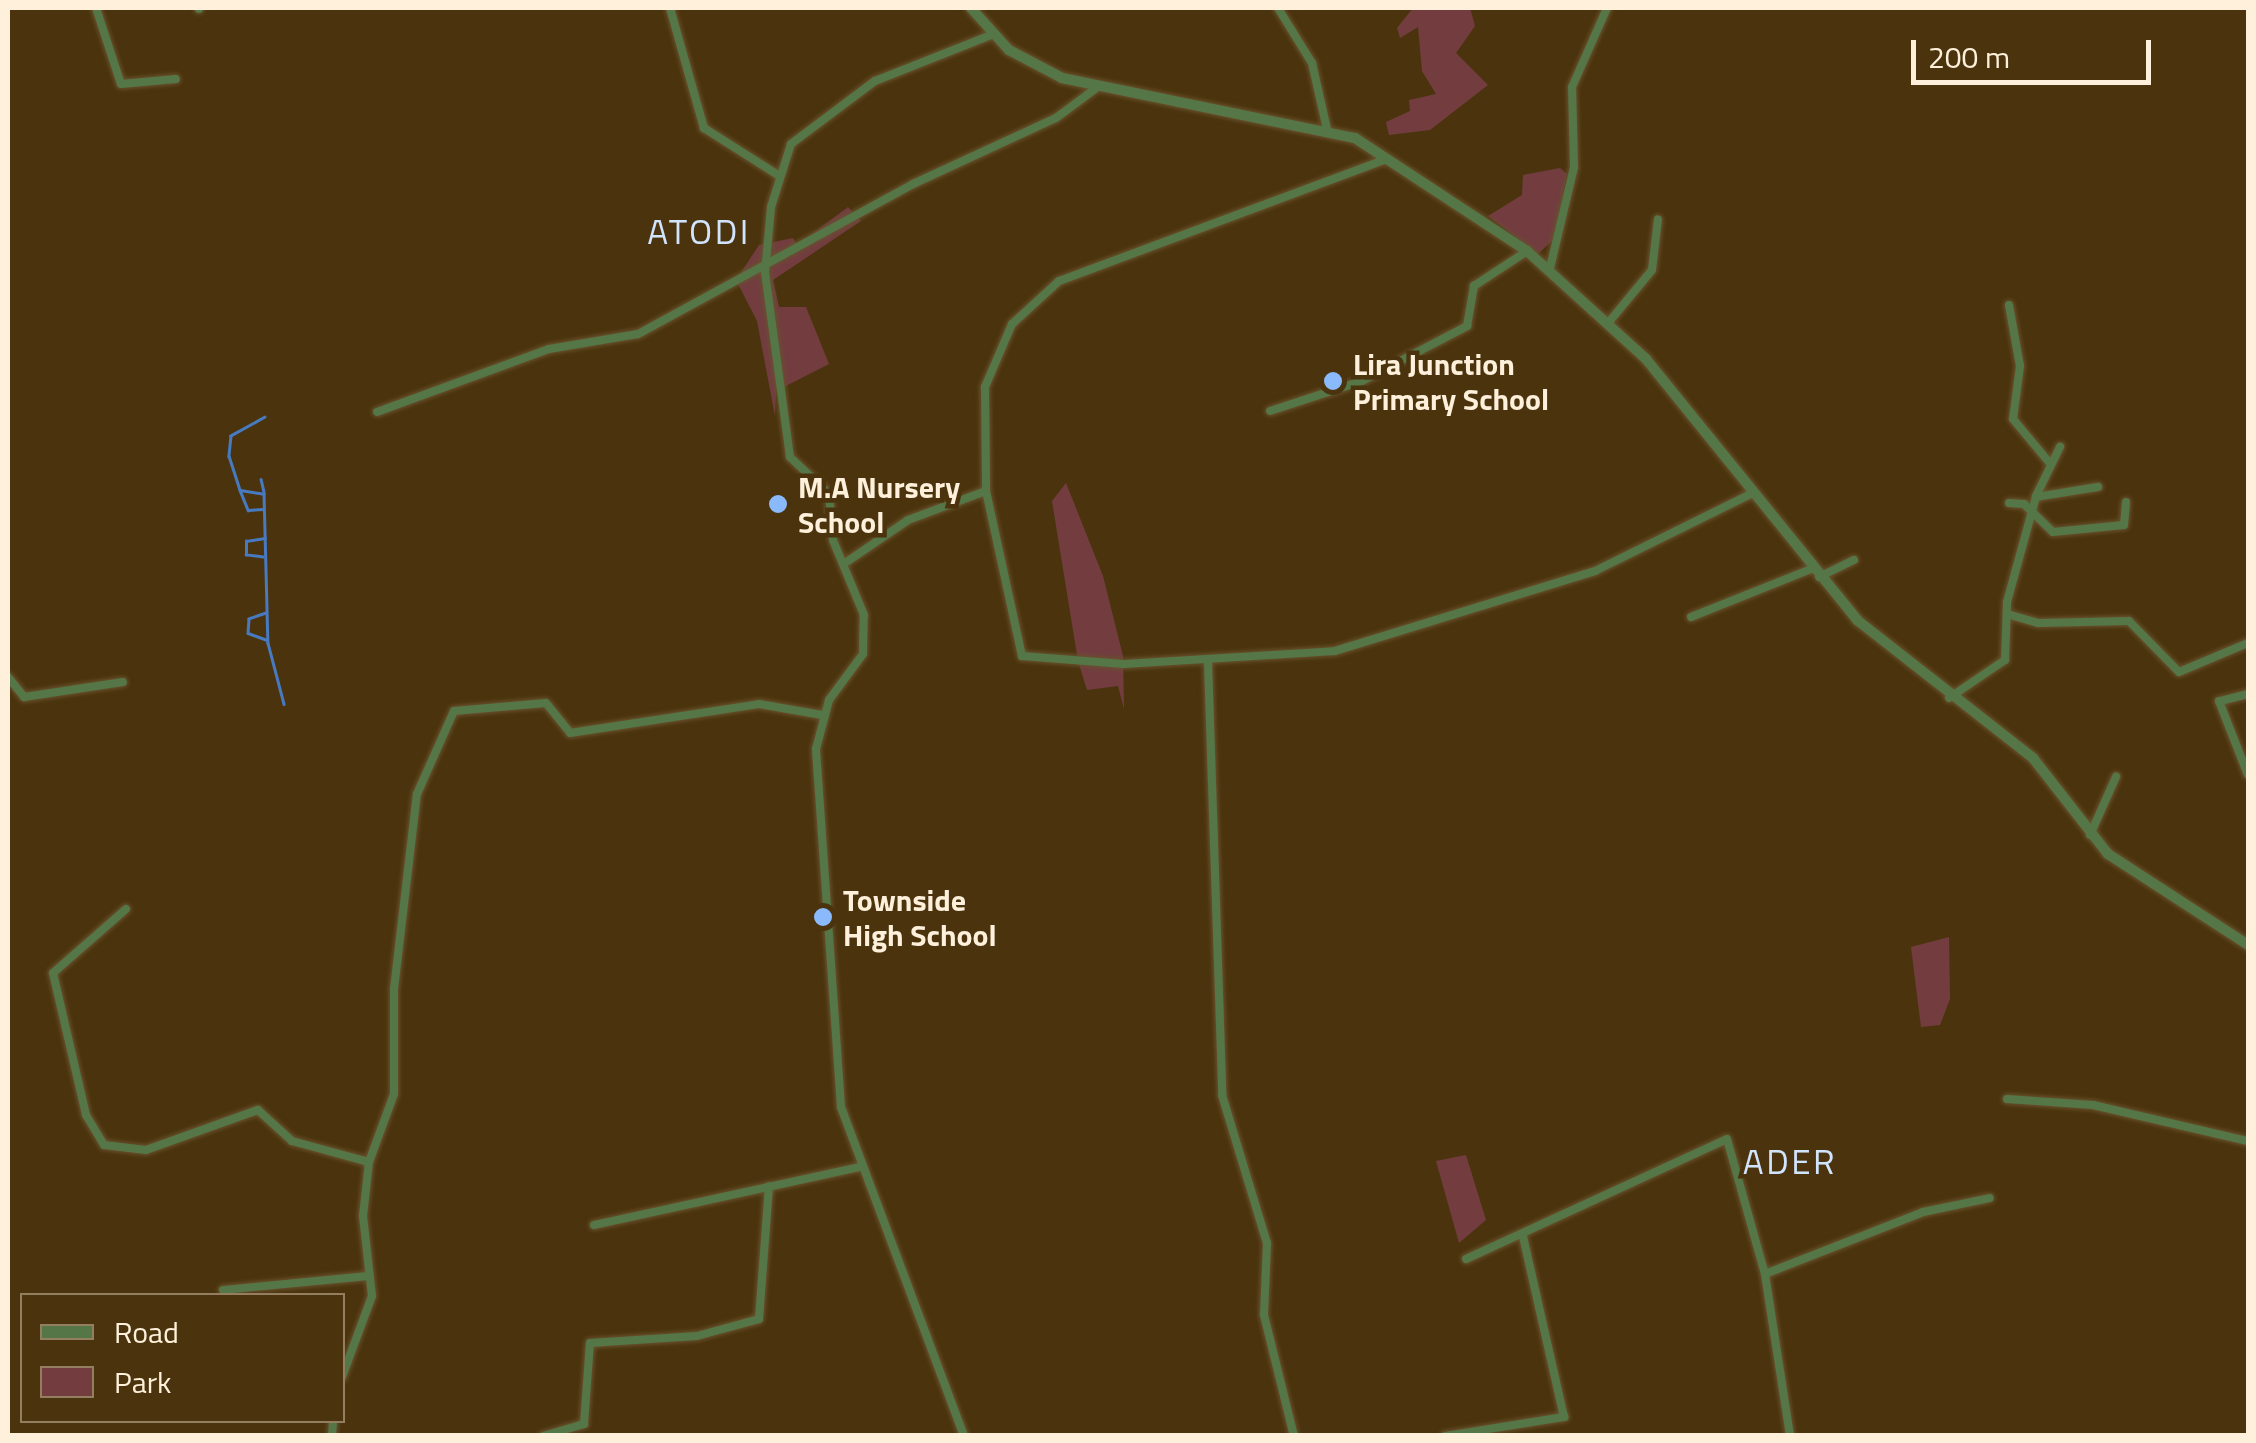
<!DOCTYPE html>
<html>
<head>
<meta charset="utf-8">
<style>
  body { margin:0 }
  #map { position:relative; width:2256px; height:1443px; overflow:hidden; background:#4b340d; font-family:"Titillium Web",sans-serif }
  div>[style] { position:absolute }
  .green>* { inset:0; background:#733d40 }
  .stream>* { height:2.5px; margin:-1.25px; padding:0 1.25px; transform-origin:1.25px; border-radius:1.25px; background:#477ac1 }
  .roads { filter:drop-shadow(0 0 2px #68522e) drop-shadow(0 0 2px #68522e) }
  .minor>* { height:8px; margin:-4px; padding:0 4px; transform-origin:4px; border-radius:4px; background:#557747 }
  .tertiary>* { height:10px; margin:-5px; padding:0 5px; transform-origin:5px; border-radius:5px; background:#557747 }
  .dots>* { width:28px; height:28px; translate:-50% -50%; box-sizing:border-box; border:5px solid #4b340d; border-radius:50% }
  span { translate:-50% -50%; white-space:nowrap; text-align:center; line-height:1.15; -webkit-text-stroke:9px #4b340d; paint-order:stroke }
  .poi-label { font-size:30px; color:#fef0db; font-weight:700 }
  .left { translate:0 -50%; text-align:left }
  .quarter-label { font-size:35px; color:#d1e4fd; letter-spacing:2.5px }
  .frame { position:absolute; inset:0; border:10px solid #fef0db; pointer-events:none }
  .legend { position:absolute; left:20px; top:1293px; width:325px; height:130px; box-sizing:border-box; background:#4b340d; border:2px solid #937f5f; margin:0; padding:12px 18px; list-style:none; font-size:30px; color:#fef0db }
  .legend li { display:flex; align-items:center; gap:20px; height:50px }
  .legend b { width:50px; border:2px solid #937f5f }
  .scale { position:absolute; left:1911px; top:40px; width:240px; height:45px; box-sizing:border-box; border:5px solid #fef0db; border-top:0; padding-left:12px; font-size:30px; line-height:35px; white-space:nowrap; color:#fef0db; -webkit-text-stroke:8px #4b340d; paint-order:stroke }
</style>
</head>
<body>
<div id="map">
  <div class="green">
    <div style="clip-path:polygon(1413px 8px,1470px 8px,1475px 26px,1456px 53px,1488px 85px,1430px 130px,1389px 135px,1386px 122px,1410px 111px,1409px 100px,1436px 94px,1422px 71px,1418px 27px,1400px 38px,1397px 28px)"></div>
    <div style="clip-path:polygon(1560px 168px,1567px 174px,1554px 239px,1538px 254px,1488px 216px,1522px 195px,1523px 175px)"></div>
    <div style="clip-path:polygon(848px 207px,861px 221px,773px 280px,779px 307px,806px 307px,829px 364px,776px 391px,775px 416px,757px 321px,736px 280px,759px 245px,793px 238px,797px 245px)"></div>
    <div style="clip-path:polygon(1066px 483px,1103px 576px,1123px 656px,1124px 709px,1118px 686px,1087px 690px,1078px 661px,1052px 501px)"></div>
    <div style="clip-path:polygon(1949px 937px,1950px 999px,1940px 1025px,1921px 1027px,1911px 947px)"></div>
    <div style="clip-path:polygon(1466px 1155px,1486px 1220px,1459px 1243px,1436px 1161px)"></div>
  </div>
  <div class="stream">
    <div style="left:265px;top:417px;width:39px;rotate:151deg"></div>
    <div style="left:231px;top:436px;width:20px;rotate:96deg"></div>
    <div style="left:229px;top:456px;width:36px;rotate:72deg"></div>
    <div style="left:240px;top:490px;width:24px;rotate:9deg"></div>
    <div style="left:264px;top:494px;width:149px;rotate:88.5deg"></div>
    <div style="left:268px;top:643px;width:63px;rotate:75.3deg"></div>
    <div style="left:261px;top:479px;width:13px;rotate:77deg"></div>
    <div style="left:240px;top:490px;width:22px;rotate:68deg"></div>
    <div style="left:248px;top:510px;width:15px;rotate:-4deg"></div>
    <div style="left:263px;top:557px;width:17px;rotate:-173deg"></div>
    <div style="left:246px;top:555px;width:14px;rotate:-90deg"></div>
    <div style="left:246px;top:541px;width:19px;rotate:-9deg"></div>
    <div style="left:266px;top:613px;width:18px;rotate:161deg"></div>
    <div style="left:249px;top:619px;width:14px;rotate:94deg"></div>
    <div style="left:248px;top:633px;width:20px;rotate:20deg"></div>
  </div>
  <div class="roads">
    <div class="minor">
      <div style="left:96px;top:8px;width:80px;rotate:71.8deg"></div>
      <div style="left:121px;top:84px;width:55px;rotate:-5.2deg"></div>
      <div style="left:199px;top:8px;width:1px;rotate:90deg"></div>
      <div style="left:670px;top:8px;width:125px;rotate:74.2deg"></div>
      <div style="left:704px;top:128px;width:88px;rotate:32.4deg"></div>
      <div style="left:1278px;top:8px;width:65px;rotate:58.3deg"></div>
      <div style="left:1312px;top:63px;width:68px;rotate:77.2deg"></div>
      <div style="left:1387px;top:159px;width:350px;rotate:159.6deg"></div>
      <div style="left:1059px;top:281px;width:64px;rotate:137.5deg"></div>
      <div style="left:1012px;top:324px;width:69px;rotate:113.2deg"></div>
      <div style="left:985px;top:387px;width:104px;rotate:89.4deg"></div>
      <div style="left:986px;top:491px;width:169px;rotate:77.7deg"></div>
      <div style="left:1022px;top:656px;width:102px;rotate:4.5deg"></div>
      <div style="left:1124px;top:664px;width:211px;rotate:-3.5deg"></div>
      <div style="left:1335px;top:651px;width:272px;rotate:-17.1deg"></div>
      <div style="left:1595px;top:571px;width:174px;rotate:-26.3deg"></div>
      <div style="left:1550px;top:268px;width:104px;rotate:-76.6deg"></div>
      <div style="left:1574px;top:167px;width:80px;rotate:-91.4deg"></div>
      <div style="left:1572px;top:87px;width:86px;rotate:-66.1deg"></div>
      <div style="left:2009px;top:305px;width:62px;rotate:79.8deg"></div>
      <div style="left:2020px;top:366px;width:53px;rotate:97.5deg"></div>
      <div style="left:2013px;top:419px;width:55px;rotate:50.2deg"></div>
      <div style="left:1609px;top:322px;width:67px;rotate:-50.4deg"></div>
      <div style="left:1652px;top:270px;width:51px;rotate:-83.3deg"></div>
      <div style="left:1270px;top:411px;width:97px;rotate:-18.1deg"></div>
      <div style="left:1362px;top:381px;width:119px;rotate:-27.6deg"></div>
      <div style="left:1467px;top:326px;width:41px;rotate:-80.1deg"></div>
      <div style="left:1474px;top:286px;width:64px;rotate:-33.4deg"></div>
      <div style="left:377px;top:412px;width:183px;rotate:-20.1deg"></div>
      <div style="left:549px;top:349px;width:90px;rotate:-9.6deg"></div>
      <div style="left:638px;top:334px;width:313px;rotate:-28.6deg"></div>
      <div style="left:913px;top:184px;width:157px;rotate:-24.8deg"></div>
      <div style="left:1056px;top:118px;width:49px;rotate:-36.6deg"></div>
      <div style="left:2036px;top:496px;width:55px;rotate:-63.9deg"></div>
      <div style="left:2009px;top:503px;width:15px;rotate:4deg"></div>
      <div style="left:2024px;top:504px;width:40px;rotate:44deg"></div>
      <div style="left:2053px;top:532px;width:71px;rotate:-5.6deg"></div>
      <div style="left:2124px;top:525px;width:23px;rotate:-85deg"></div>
      <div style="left:848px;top:561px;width:73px;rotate:-34.3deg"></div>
      <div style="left:908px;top:520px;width:83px;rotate:-20.4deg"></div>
      <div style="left:1819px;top:577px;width:39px;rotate:-26deg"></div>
      <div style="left:2007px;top:614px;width:32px;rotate:16deg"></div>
      <div style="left:2038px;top:623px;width:91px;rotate:-1.3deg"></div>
      <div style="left:2129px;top:621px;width:71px;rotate:45.6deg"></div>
      <div style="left:2179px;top:672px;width:75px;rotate:-22.8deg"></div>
      <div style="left:1691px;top:617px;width:129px;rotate:-21.8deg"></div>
      <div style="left:1208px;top:662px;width:433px;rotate:88.1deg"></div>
      <div style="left:1222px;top:1095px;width:155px;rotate:73.1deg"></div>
      <div style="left:1267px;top:1243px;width:72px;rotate:92.4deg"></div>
      <div style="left:1264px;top:1315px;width:125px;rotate:76.1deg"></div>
      <div style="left:8px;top:677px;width:26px;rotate:51deg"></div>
      <div style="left:24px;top:697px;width:100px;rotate:-8.6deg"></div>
      <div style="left:2248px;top:694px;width:30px;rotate:166deg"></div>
      <div style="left:2219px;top:701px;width:79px;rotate:68.6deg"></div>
      <div style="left:1949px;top:698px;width:68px;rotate:-34.2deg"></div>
      <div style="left:2005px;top:660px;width:58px;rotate:-88deg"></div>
      <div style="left:2007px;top:602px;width:109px;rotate:-74.6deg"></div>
      <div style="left:2036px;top:497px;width:63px;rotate:-9.2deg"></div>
      <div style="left:2090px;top:835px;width:64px;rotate:-65.9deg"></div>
      <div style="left:126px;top:909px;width:97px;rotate:138.8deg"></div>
      <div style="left:53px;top:973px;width:146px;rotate:76.9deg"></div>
      <div style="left:86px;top:1115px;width:35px;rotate:59deg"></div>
      <div style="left:104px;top:1145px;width:42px;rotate:6.8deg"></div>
      <div style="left:146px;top:1150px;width:119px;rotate:-19.7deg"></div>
      <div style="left:258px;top:1110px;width:46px;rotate:42.4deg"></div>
      <div style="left:292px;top:1141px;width:80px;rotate:15.3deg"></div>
      <div style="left:2007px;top:1099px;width:86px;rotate:4deg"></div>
      <div style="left:2093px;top:1105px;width:159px;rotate:13.1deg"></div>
      <div style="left:594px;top:1225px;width:272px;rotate:-12.3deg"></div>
      <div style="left:1466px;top:1259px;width:287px;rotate:-24.7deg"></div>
      <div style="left:1727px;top:1139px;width:140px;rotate:74.3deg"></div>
      <div style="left:1765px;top:1274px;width:164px;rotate:81.2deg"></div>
      <div style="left:1765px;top:1274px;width:170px;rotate:-21.4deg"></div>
      <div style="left:1923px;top:1212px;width:68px;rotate:-11.8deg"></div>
      <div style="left:223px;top:1290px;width:147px;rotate:-5.5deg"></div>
      <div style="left:342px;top:1377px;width:86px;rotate:-69.7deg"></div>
      <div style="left:372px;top:1296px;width:81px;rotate:-96.4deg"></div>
      <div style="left:363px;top:1216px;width:54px;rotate:-83.7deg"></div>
      <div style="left:369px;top:1162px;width:72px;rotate:-69.8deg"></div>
      <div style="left:394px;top:1094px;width:105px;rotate:-90deg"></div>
      <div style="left:394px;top:989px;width:196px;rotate:-83.3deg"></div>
      <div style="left:417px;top:794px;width:91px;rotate:-66deg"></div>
      <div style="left:454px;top:711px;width:92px;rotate:-5deg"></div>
      <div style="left:546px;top:703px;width:38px;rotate:51deg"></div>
      <div style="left:570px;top:733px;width:191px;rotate:-8.7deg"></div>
      <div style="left:759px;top:704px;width:64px;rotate:9.9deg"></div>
      <div style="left:332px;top:1436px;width:16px;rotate:-86deg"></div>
      <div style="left:543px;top:1436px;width:43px;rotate:-16.3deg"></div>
      <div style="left:584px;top:1424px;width:81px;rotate:-85.8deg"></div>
      <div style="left:590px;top:1343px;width:107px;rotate:-3.7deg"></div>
      <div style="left:697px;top:1336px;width:64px;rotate:-15.3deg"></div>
      <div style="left:759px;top:1319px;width:133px;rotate:-85.7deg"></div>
      <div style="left:964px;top:1436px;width:351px;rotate:-110.5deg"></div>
      <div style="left:841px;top:1107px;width:359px;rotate:-94deg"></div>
      <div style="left:816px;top:749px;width:51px;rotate:-75.1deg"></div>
      <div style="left:829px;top:700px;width:57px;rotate:-53.5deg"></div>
      <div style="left:863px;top:654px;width:39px;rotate:-89deg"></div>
      <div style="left:864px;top:615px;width:81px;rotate:-112.5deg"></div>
      <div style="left:833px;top:540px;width:46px;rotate:-95deg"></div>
      <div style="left:829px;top:494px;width:54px;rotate:-136.5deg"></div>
      <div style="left:790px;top:457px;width:187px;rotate:-97.7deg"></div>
      <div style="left:765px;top:272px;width:65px;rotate:-84.7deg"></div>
      <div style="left:771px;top:207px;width:66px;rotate:-72.4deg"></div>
      <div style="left:791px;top:144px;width:105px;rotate:-36.9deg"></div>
      <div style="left:875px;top:81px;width:125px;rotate:-21.6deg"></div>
      <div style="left:1445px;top:1436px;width:121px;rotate:-9.1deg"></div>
      <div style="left:1564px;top:1417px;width:186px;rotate:-102.8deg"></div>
    </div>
    <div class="tertiary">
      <div style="left:971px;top:8px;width:57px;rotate:47.9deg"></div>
      <div style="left:1009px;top:50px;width:60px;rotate:27.8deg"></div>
      <div style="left:1062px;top:78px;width:299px;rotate:11.6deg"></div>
      <div style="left:1355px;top:138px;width:206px;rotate:33.3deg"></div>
      <div style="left:1527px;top:251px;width:161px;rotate:42.2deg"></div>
      <div style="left:1646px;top:359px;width:336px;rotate:51deg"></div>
      <div style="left:1857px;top:620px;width:224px;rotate:38.1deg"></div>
      <div style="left:2033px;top:758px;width:122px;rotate:52deg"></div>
      <div style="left:2108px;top:854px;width:167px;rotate:33deg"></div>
    </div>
  </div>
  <div class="dots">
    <div style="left:1333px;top:381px;background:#8abafc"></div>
    <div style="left:778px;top:504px;background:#8abafc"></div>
    <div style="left:823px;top:917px;background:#8abafc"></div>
  </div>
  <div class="poi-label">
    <span class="left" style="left:1353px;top:381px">Lira Junction<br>Primary School</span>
    <span class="left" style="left:798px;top:504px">M.A Nursery<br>School</span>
    <span class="left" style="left:843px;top:917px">Townside<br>High School</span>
  </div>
  <div class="quarter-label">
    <span style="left:699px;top:231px">ATODI</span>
    <span style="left:1790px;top:1161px">ADER</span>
  </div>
  <div class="frame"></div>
  <ul class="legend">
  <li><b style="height:12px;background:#557747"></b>Road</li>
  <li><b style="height:28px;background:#733d40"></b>Park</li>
  </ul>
  <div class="scale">200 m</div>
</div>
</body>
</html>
